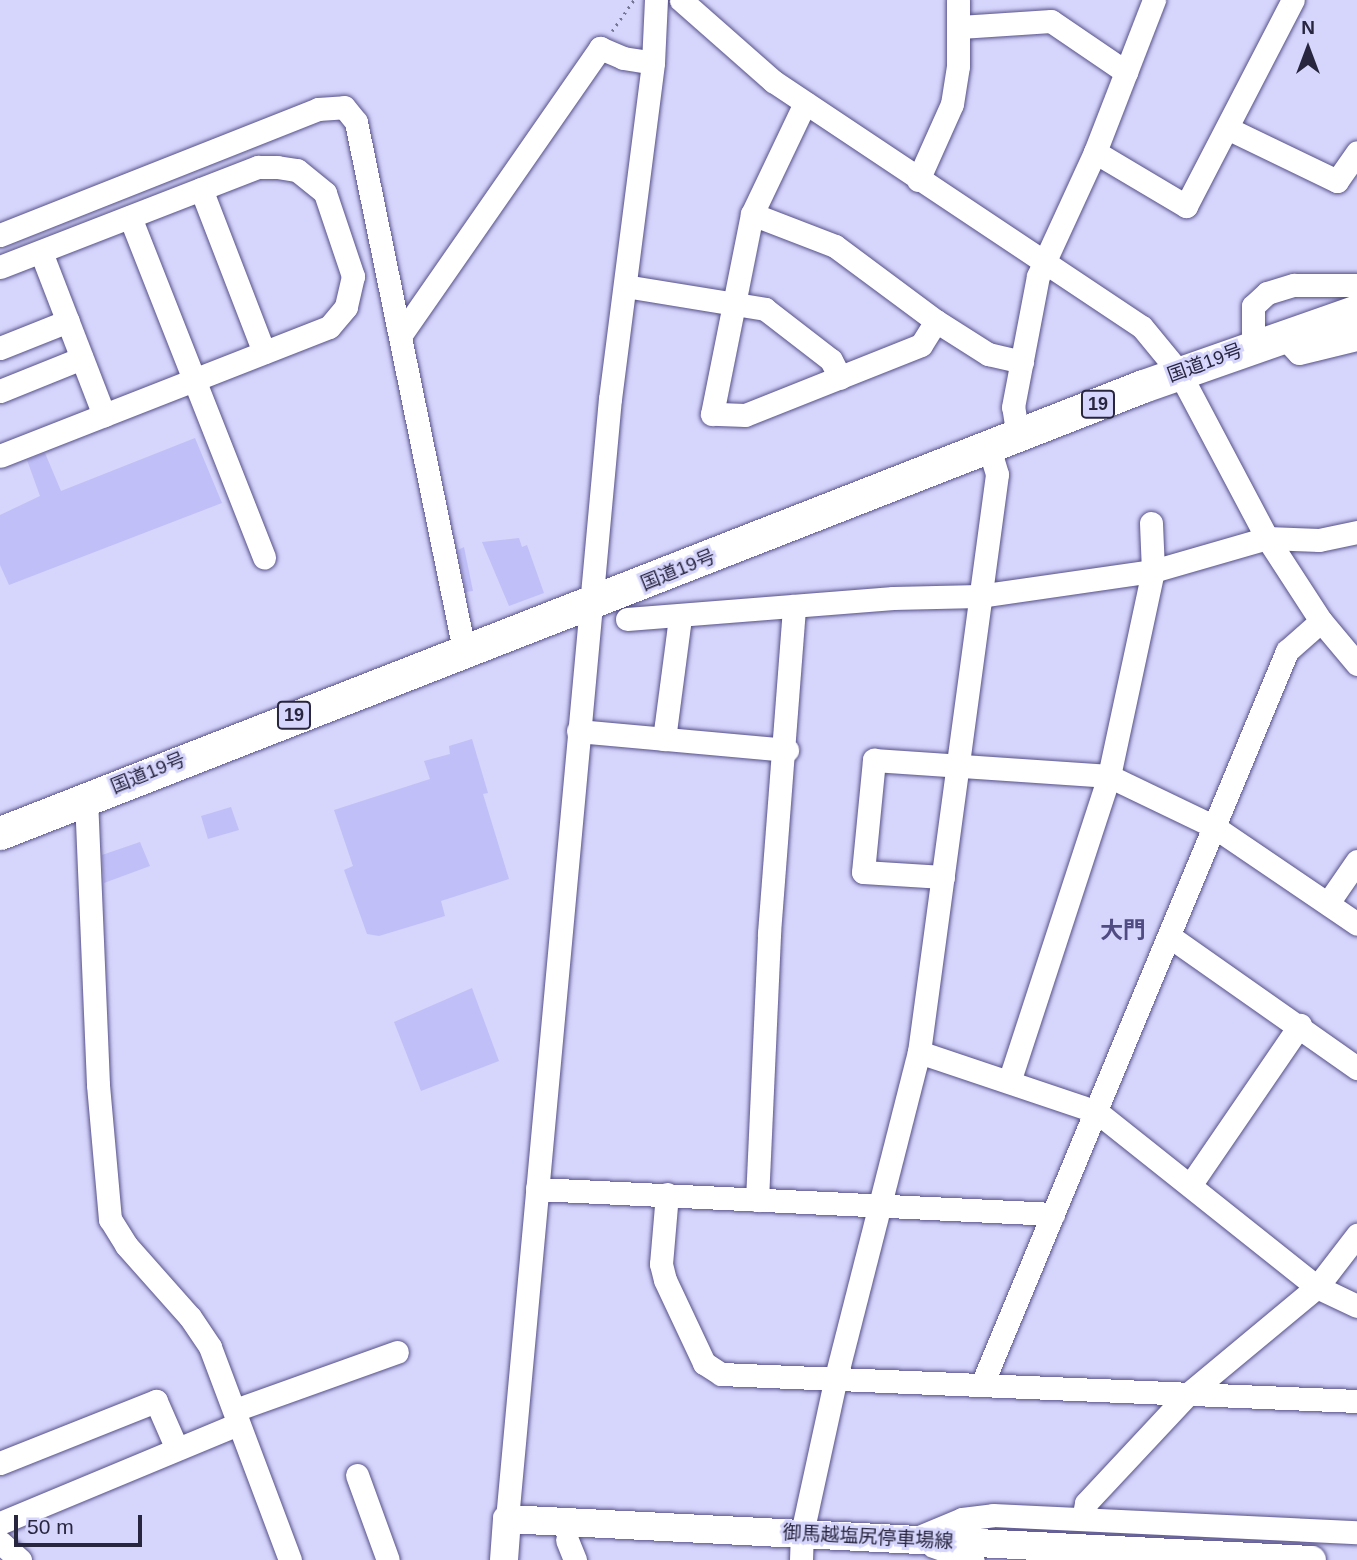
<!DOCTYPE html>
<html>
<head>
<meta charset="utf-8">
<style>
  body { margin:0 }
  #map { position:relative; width:1357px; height:1560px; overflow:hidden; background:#d6d5fc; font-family:Helvetica,"Noto Sans JP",sans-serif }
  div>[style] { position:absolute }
  .building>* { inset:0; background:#c1bff7 }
  .path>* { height:2.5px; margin-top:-1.25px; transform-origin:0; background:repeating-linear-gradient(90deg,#787696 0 2px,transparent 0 7px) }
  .roads { filter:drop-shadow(0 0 2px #565189) drop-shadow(0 0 2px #565189) }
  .minor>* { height:23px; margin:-11.5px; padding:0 11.5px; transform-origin:11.5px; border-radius:11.5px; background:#fff }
  .major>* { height:28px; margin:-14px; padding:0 14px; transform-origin:14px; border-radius:14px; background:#fff }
  .highway>* { height:33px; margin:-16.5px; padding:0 16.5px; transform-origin:16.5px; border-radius:16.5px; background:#fff }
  span { translate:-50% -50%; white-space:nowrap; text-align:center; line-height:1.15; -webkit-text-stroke:6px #d6d5fc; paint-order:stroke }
  .shield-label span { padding:2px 5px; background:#d6d5fc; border:2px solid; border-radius:5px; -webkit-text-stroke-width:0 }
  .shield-label { font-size:18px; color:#28263f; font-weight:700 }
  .street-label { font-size:19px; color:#28263f }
  .quarter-label { font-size:23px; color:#504b83; font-weight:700 }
  .north { position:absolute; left:1273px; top:14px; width:70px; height:70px; -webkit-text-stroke:5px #d6d5fc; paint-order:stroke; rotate:0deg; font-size:19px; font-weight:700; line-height:28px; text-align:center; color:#28263f }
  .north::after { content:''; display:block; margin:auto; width:24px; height:32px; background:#28263f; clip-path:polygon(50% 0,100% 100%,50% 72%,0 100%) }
  .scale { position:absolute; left:14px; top:1515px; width:128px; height:32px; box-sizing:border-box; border:4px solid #28263f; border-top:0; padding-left:9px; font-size:21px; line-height:24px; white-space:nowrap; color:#28263f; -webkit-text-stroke:5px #d6d5fc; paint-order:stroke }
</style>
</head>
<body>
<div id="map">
  <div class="building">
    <div style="clip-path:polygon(195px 438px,222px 503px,9px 585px,0 565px,0 515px,40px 496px,27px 460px,45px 453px,61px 491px)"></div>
    <div style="clip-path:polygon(519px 538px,522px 547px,527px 545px,544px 593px,509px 606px,482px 542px)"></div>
    <div style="clip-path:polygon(464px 547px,473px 591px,466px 592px,458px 550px)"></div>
    <div style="clip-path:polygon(472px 739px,488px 793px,483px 794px,509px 879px,441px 901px,445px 916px,379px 936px,367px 934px,344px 870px,353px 866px,334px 810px,430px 779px,424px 761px,450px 754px,449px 746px)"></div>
    <div style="clip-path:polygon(231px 807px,239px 830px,208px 839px,201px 816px)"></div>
    <div style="clip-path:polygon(140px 842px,150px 866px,104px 883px,102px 855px)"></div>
    <div style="clip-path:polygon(472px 988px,499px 1061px,421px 1091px,394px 1022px)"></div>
  </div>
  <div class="path">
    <div style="left:612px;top:31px;width:38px;rotate:-55deg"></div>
  </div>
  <div class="roads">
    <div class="minor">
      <div style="left:681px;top:0;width:123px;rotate:41.4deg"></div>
      <div style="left:773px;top:81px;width:443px;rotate:33.7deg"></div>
      <div style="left:1142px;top:327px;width:58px;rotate:50.6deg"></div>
      <div style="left:1179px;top:372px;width:188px;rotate:62.1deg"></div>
      <div style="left:1267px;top:538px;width:99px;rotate:57deg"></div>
      <div style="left:1321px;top:621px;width:56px;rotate:50.1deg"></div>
      <div style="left:960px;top:27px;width:91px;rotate:-3.8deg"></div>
      <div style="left:1051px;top:21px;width:91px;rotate:34.2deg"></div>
      <div style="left:1229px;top:129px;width:120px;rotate:25.7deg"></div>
      <div style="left:1337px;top:181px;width:35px;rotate:-55deg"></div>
      <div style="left:1095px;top:152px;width:106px;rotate:30.7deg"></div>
      <div style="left:1186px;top:206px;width:232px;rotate:-62.6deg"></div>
      <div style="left:918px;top:180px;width:83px;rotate:-65.9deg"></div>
      <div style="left:952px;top:104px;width:38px;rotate:-81deg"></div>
      <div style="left:958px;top:66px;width:66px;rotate:-90deg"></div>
      <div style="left:201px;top:189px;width:175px;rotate:68.9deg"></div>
      <div style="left:752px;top:214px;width:89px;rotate:21.1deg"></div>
      <div style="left:835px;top:246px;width:126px;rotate:36.6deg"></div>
      <div style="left:936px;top:321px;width:28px;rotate:122deg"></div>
      <div style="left:921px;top:345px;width:189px;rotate:158.3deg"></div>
      <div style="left:745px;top:415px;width:33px;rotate:-178deg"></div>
      <div style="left:712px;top:414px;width:204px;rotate:-78.7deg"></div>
      <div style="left:752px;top:214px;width:123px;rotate:-64.5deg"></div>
      <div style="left:130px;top:217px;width:366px;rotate:68.5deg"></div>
      <div style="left:0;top:235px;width:342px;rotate:-21.6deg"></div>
      <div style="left:318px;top:109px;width:26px;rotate:-4deg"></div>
      <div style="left:344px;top:107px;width:19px;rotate:51deg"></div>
      <div style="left:356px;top:122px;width:539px;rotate:78.44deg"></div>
      <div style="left:41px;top:252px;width:175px;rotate:68.9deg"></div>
      <div style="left:0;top:267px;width:277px;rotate:-21.2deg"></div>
      <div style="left:258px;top:167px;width:19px"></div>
      <div style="left:277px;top:167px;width:20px;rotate:9deg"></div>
      <div style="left:297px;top:170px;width:36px;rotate:39deg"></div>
      <div style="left:325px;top:193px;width:88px;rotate:71.4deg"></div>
      <div style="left:353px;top:276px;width:32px;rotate:103deg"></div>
      <div style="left:346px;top:307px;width:26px;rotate:130deg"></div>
      <div style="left:329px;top:327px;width:353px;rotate:158.6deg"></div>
      <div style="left:625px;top:286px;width:142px;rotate:9.3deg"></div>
      <div style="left:765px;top:309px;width:83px;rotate:37.7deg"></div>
      <div style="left:831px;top:360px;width:20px;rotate:63deg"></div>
      <div style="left:936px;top:321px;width:62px;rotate:32.4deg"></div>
      <div style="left:988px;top:354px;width:35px;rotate:13deg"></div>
      <div style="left:400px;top:336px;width:351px;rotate:-55.2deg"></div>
      <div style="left:600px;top:48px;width:25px;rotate:23deg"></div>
      <div style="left:623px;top:58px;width:30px;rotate:9deg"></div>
      <div style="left:1283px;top:336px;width:23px;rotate:47deg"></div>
      <div style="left:1299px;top:353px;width:60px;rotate:-13.6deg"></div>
      <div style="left:1253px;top:346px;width:40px;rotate:-90deg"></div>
      <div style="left:1253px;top:306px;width:19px;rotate:-43deg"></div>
      <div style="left:1267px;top:293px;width:28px;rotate:-17deg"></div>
      <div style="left:1294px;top:285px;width:63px"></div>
      <div style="left:0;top:348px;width:73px;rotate:-21.7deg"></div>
      <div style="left:0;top:391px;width:88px;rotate:-21.9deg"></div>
      <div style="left:1018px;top:437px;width:30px;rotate:-99deg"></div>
      <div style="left:1013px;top:407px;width:133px;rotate:-79.2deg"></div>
      <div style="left:1038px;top:276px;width:136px;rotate:-65.3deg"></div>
      <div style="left:1095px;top:152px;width:163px;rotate:-68.8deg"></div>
      <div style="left:627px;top:619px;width:267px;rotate:-4.5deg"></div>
      <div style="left:893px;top:598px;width:86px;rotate:-1.3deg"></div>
      <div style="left:979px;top:596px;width:176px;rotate:-8.2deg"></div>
      <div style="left:1153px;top:571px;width:119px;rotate:-16.1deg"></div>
      <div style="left:1267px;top:538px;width:52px;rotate:2.2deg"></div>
      <div style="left:1319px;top:540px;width:39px;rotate:-12deg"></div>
      <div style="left:578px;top:731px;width:210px;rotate:5.2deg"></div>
      <div style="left:664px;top:739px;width:123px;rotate:-82.5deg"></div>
      <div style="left:86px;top:798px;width:287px;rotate:87.6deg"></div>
      <div style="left:98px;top:1085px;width:135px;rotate:84.9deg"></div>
      <div style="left:110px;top:1219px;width:31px;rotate:58deg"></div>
      <div style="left:126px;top:1245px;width:96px;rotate:48.4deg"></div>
      <div style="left:190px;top:1317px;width:36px;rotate:56deg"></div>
      <div style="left:210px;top:1347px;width:228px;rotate:69.4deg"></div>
      <div style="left:943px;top:877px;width:80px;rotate:-176.4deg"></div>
      <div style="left:863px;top:872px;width:113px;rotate:-84.4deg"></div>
      <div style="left:874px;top:760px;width:236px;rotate:3.9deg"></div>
      <div style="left:1109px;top:776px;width:115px;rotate:25.7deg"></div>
      <div style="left:1213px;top:826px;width:174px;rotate:34.2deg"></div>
      <div style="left:1328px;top:903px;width:51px;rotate:-55.4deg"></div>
      <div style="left:1169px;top:936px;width:230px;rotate:35.1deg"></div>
      <div style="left:919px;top:1052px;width:188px;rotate:18.6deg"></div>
      <div style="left:1097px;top:1112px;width:281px;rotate:38.5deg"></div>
      <div style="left:1317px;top:1287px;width:44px;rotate:25.4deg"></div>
      <div style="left:1010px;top:1079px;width:319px;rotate:-71.9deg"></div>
      <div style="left:1109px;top:776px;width:210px;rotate:-77.9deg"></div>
      <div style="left:1153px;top:571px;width:48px;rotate:-92.4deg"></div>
      <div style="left:1191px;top:1184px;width:193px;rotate:-55.6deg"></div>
      <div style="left:537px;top:1189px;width:517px;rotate:2.77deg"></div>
      <div style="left:667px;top:1194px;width:70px;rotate:94.9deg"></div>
      <div style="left:661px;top:1264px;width:16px;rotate:76deg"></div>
      <div style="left:665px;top:1280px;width:92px;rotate:64.8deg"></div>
      <div style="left:704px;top:1363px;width:20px;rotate:33deg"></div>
      <div style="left:721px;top:1374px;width:637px;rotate:2.43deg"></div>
      <div style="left:757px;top:1200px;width:267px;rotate:-87.4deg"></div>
      <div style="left:769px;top:933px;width:328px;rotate:-85.6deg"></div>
      <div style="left:983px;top:1382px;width:792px;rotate:-67.42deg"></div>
      <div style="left:1287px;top:651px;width:45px;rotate:-41.4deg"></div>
      <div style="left:235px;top:1410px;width:172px;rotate:-19.7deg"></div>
      <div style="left:0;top:1463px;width:168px;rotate:-21.7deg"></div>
      <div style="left:156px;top:1401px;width:52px;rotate:66.4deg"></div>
      <div style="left:357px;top:1475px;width:90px;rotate:70deg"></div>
      <div style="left:507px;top:1519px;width:1125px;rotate:-84.75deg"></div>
      <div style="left:610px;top:399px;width:339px;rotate:-82.7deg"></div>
      <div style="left:653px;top:63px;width:63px;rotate:-87.3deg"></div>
      <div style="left:1083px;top:1519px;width:16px;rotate:-79deg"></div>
      <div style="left:1086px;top:1503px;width:149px;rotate:-46.9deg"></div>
      <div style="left:1188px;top:1394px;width:168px;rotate:-39.7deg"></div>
      <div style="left:1317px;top:1287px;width:66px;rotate:-52.4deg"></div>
      <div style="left:0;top:1523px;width:258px;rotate:-22.6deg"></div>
      <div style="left:914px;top:1539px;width:52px;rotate:-22.6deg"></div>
      <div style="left:962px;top:1519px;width:31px;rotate:-7deg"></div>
      <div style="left:993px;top:1515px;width:364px;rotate:2.7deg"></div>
      <div style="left:567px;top:1540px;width:22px;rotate:68deg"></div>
      <div style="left:0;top:1542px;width:27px;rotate:42deg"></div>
      <div style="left:933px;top:1546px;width:42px;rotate:19.3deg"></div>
      <div style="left:801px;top:1560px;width:27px;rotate:-88deg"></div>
      <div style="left:802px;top:1533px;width:160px;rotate:-77.7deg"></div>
      <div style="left:836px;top:1377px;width:335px;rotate:-75.7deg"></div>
      <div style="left:919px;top:1052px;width:583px;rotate:-82.31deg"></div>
      <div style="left:997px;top:474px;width:27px;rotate:-107deg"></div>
    </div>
    <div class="major">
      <div style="left:504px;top:1560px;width:41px;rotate:-85.8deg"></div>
      <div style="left:507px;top:1519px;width:806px;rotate:2.92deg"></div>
    </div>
    <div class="highway">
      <div style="left:0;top:833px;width:1227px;rotate:-21.36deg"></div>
      <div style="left:1143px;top:386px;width:227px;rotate:-19.3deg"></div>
    </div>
  </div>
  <div class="shield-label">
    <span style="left:1098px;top:404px">19</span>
    <span style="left:294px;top:715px">19</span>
  </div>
  <div class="street-label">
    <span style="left:1205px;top:363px;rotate:-20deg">国道19号</span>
    <span style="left:678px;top:570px;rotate:-22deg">国道19号</span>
    <span style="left:148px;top:773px;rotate:-22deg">国道19号</span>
    <span style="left:868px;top:1537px;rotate:3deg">御馬越塩尻停車場線</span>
  </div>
  <div class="quarter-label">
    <span style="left:1123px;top:930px">大門</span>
  </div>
  <div class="north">N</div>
  <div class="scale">50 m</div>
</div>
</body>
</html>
